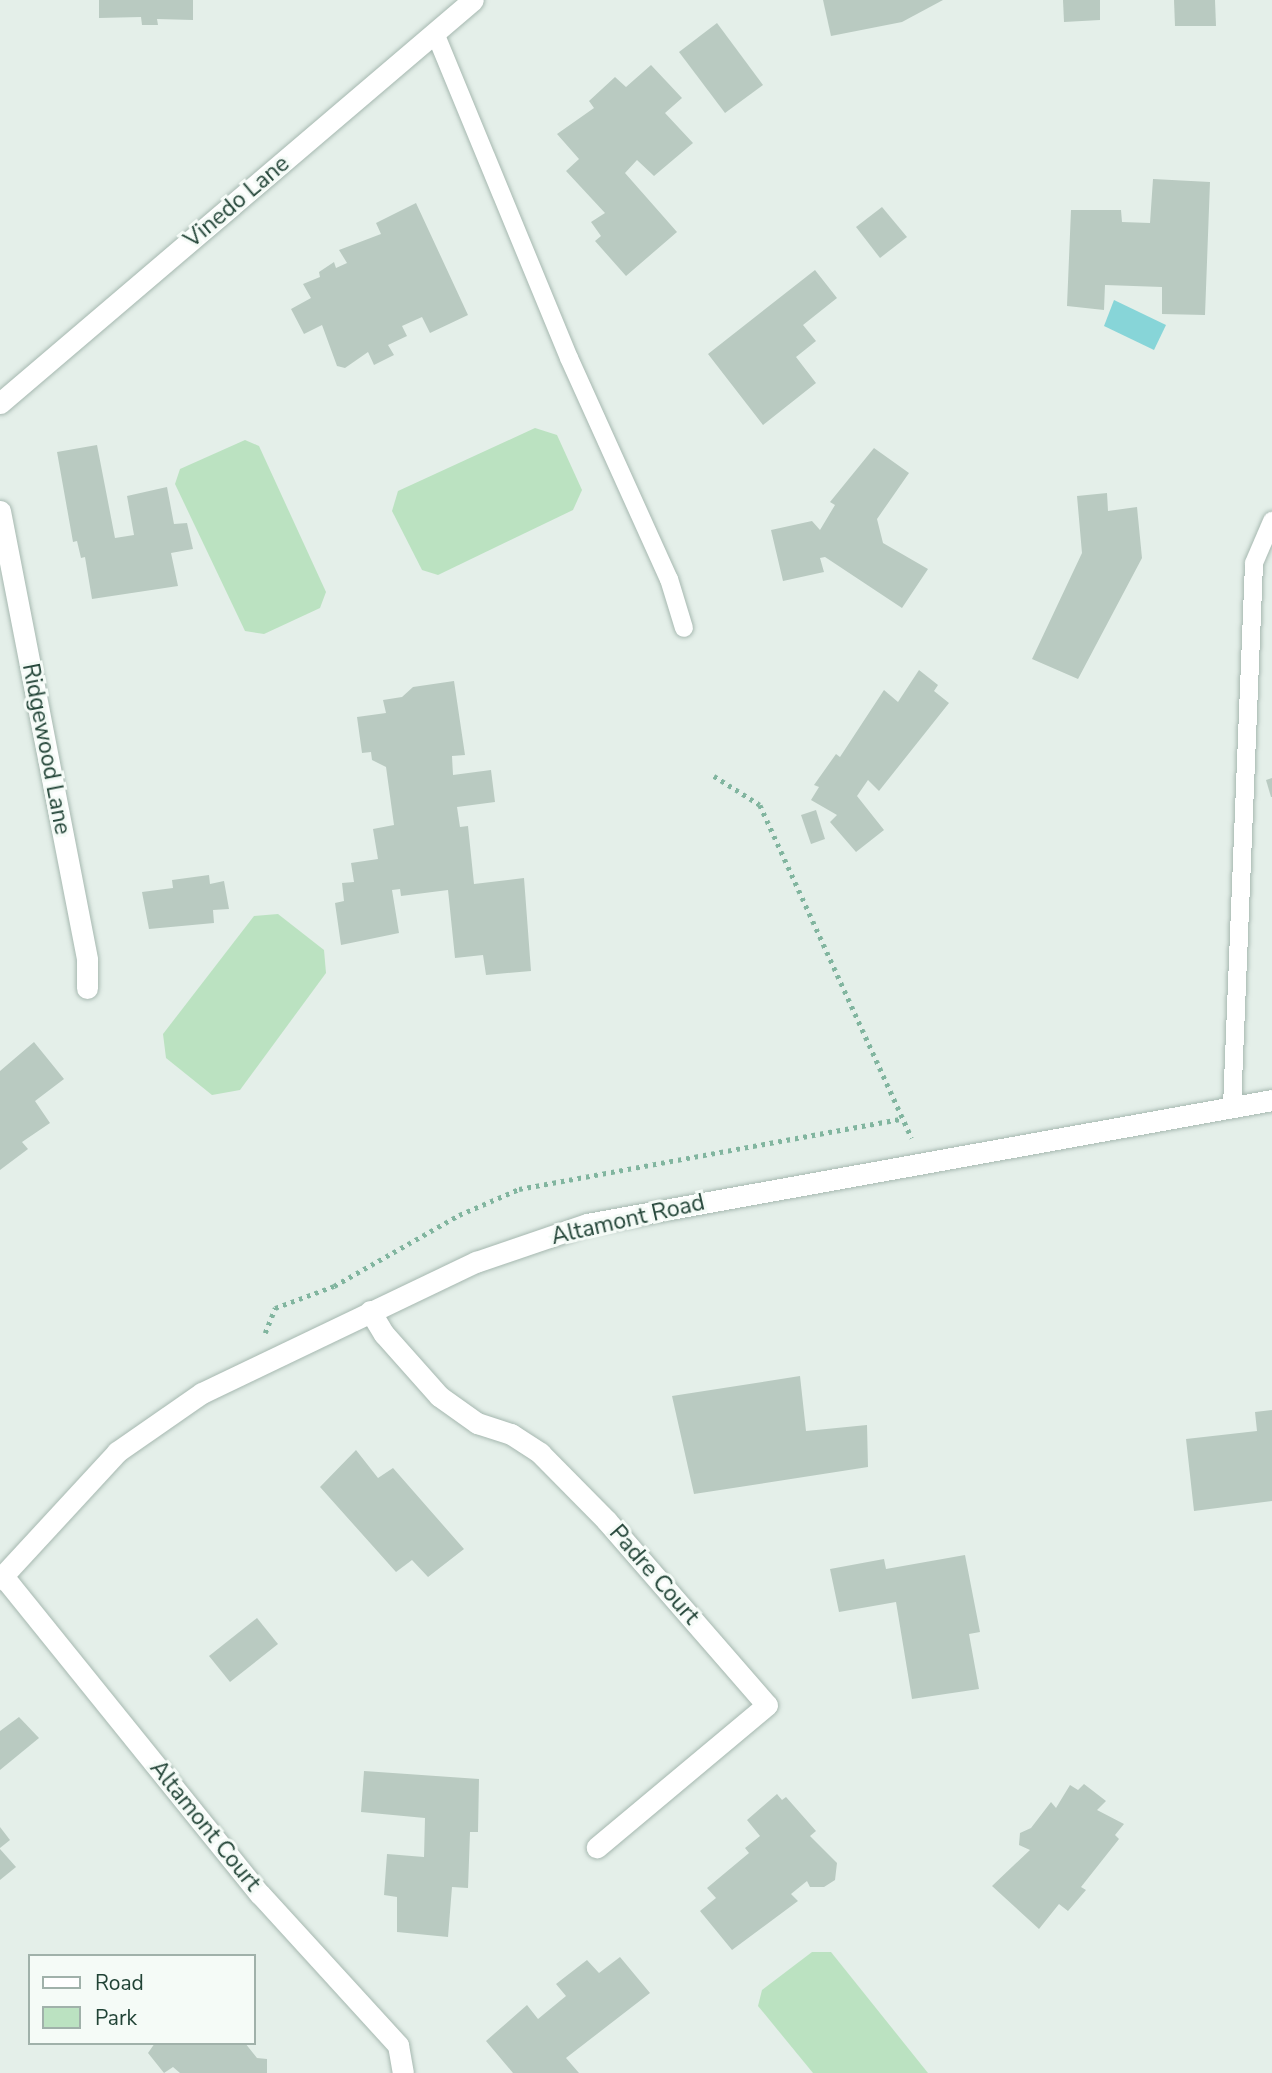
<!DOCTYPE html>
<html>
<head>
<meta charset="utf-8">
<style>
  body { margin:0 }
  #map { position:relative; width:1272px; height:2073px; overflow:hidden; background:#e4efe9; font-family:"Nunito Sans",sans-serif }
  div>[style] { position:absolute }
  .green>* { inset:0; background:#bbe2c1 }
  .water>* { inset:0; background:#87d5d8 }
  .building>* { inset:0; background:#b9cac1 }
  .path>* { height:4.5px; margin-top:-2.25px; transform-origin:0; background:repeating-linear-gradient(90deg,#81b59f 0 3.5px,transparent 0 8.5px) }
  .roads { filter:drop-shadow(0 0 2px #a6b8b0) drop-shadow(0 0 2px #a6b8b0) }
  .lane>* { height:18px; margin:-9px; padding:0 9px; transform-origin:9px; border-radius:9px; background:#fff }
  .street>* { height:21px; margin:-10.5px; padding:0 10.5px; transform-origin:10.5px; border-radius:10.5px; background:#fff }
  span { translate:-50% -50%; white-space:nowrap; text-align:center; line-height:1.15; -webkit-text-stroke:6px #f5fbf7; paint-order:stroke }
  .street-label { font-size:23px; color:#214336 }
  .legend { position:absolute; left:28px; top:1954px; width:228px; height:91px; box-sizing:border-box; background:#f5fbf7; border:2px solid #a0b1aa; margin:0; padding:9px 12px; list-style:none; font-size:21px; color:#214336 }
  .legend li { display:flex; align-items:center; gap:14px; height:35px }
  .legend b { width:35px; border:2px solid #a0b1aa }
</style>
</head>
<body>
<div id="map">
  <div class="green">
    <div style="clip-path:polygon(535px 428px,557px 435px,582px 490px,573px 510px,438px 575px,422px 570px,392px 511px,398px 491px)"></div>
    <div style="clip-path:polygon(245px 440px,259px 446px,326px 592px,320px 608px,264px 634px,245px 631px,175px 484px,180px 469px)"></div>
    <div style="clip-path:polygon(278px 914px,324px 950px,326px 973px,240px 1090px,212px 1095px,166px 1058px,163px 1034px,254px 916px)"></div>
    <div style="clip-path:polygon(812px 1952px,831px 1952px,928px 2073px,813px 2073px,758px 2006px,762px 1990px)"></div>
  </div>
  <div class="water">
    <div style="clip-path:polygon(1114px 300px,1166px 325px,1154px 350px,1104px 326px)"></div>
  </div>
  <div class="building">
    <div style="clip-path:polygon(99px 0,193px 0,193px 20px,157px 19px,158px 25px,142px 25px,141px 17px,99px 18px)"></div>
    <div style="clip-path:polygon(823px 0,943px 0,902px 22px,831px 36px)"></div>
    <div style="clip-path:polygon(1063px 0,1100px 0,1100px 20px,1064px 22px)"></div>
    <div style="clip-path:polygon(1174px 0,1215px 0,1216px 26px,1175px 26px)"></div>
    <div style="clip-path:polygon(717px 23px,763px 85px,725px 113px,679px 52px)"></div>
    <div style="clip-path:polygon(651px 65px,682px 98px,665px 113px,693px 143px,654px 176px,637px 160px,625px 173px,677px 232px,626px 276px,595px 241px,601px 236px,591px 222px,605px 213px,566px 171px,579px 159px,557px 134px,594px 108px,589px 101px,615px 77px,626px 87px)"></div>
    <div style="clip-path:polygon(1153px 179px,1210px 182px,1205px 315px,1162px 314px,1162px 287px,1105px 285px,1104px 310px,1067px 306px,1071px 210px,1121px 210px,1122px 222px,1150px 223px)"></div>
    <div style="clip-path:polygon(416px 203px,468px 315px,430px 333px,422px 317px,402px 326px,407px 336px,388px 345px,394px 355px,374px 365px,368px 352px,345px 368px,337px 366px,322px 325px,304px 334px,291px 309px,311px 298px,303px 284px,320px 277px,319px 272px,334px 262px,336px 268px,347px 263px,339px 250px,381px 234px,376px 223px)"></div>
    <div style="clip-path:polygon(882px 207px,907px 237px,880px 258px,856px 227px)"></div>
    <div style="clip-path:polygon(815px 270px,837px 298px,803px 325px,816px 341px,796px 357px,816px 383px,763px 425px,708px 354px)"></div>
    <div style="clip-path:polygon(97px 445px,115px 538px,134px 535px,127px 496px,167px 487px,174px 524px,187px 523px,193px 549px,171px 553px,178px 586px,92px 599px,85px 557px,81px 558px,77px 541px,73px 542px,57px 452px)"></div>
    <div style="clip-path:polygon(874px 448px,909px 473px,877px 519px,883px 543px,928px 569px,902px 608px,825px 557px,820px 558px,824px 572px,783px 581px,771px 530px,812px 521px,820px 530px,835px 505px,830px 502px)"></div>
    <div style="clip-path:polygon(1107px 493px,1108px 511px,1137px 507px,1142px 558px,1078px 679px,1032px 659px,1082px 553px,1077px 496px)"></div>
    <div style="clip-path:polygon(919px 670px,938px 685px,934px 691px,949px 703px,879px 791px,868px 780px,857px 796px,884px 830px,856px 852px,830px 822px,837px 815px,811px 800px,819px 787px,814px 785px,836px 754px,840px 757px,884px 690px,898px 702px)"></div>
    <div style="clip-path:polygon(454px 681px,465px 755px,452px 756px,453px 775px,491px 770px,495px 802px,457px 807px,460px 827px,468px 826px,474px 884px,524px 878px,531px 971px,486px 975px,483px 955px,455px 958px,448px 890px,401px 896px,400px 889px,392px 890px,399px 933px,341px 945px,335px 903px,344px 901px,342px 883px,354px 882px,351px 863px,378px 859px,373px 829px,394px 825px,386px 767px,372px 760px,371px 752px,362px 753px,357px 717px,386px 713px,383px 700px,402px 697px,413px 687px)"></div>
    <div style="clip-path:polygon(1272px 778px,1272px 797px,1271px 797px,1266px 780px)"></div>
    <div style="clip-path:polygon(816px 810px,825px 839px,811px 844px,801px 815px)"></div>
    <div style="clip-path:polygon(209px 875px,210px 884px,224px 881px,229px 909px,213px 910px,214px 923px,149px 929px,142px 892px,173px 888px,172px 880px)"></div>
    <div style="clip-path:polygon(34px 1042px,64px 1079px,35px 1101px,50px 1123px,22px 1142px,28px 1149px,0 1170px,0 1071px)"></div>
    <div style="clip-path:polygon(800px 1376px,806px 1431px,867px 1425px,868px 1467px,694px 1494px,672px 1396px)"></div>
    <div style="clip-path:polygon(1272px 1410px,1272px 1501px,1194px 1511px,1186px 1439px,1257px 1431px,1255px 1412px)"></div>
    <div style="clip-path:polygon(356px 1450px,378px 1478px,393px 1468px,464px 1549px,428px 1577px,412px 1560px,396px 1572px,320px 1487px)"></div>
    <div style="clip-path:polygon(965px 1555px,980px 1632px,969px 1634px,979px 1689px,912px 1699px,896px 1602px,839px 1612px,830px 1569px,884px 1559px,886px 1569px)"></div>
    <div style="clip-path:polygon(257px 1618px,278px 1644px,230px 1682px,209px 1656px)"></div>
    <div style="clip-path:polygon(19px 1717px,39px 1738px,0 1770px,0 1731px)"></div>
    <div style="clip-path:polygon(364px 1771px,479px 1779px,478px 1832px,470px 1832px,468px 1888px,452px 1887px,448px 1937px,397px 1932px,397px 1897px,384px 1895px,387px 1854px,424px 1857px,425px 1818px,361px 1812px)"></div>
    <div style="clip-path:polygon(1084px 1784px,1106px 1801px,1097px 1810px,1124px 1824px,1115px 1835px,1119px 1839px,1081px 1887px,1086px 1890px,1068px 1911px,1059px 1904px,1039px 1929px,992px 1886px,1030px 1850px,1019px 1845px,1020px 1833px,1031px 1828px,1051px 1802px,1056px 1808px,1070px 1785px,1078px 1790px)"></div>
    <div style="clip-path:polygon(777px 1794px,782px 1800px,786px 1797px,816px 1831px,810px 1836px,837px 1863px,835px 1880px,824px 1887px,810px 1887px,807px 1881px,791px 1894px,798px 1901px,732px 1950px,700px 1911px,716px 1898px,707px 1888px,749px 1853px,745px 1848px,760px 1836px,747px 1820px)"></div>
    <div style="clip-path:polygon(0 1827px,10px 1840px,0 1848px)"></div>
    <div style="clip-path:polygon(0 1849px,16px 1867px,0 1880px)"></div>
    <div style="clip-path:polygon(620px 1957px,650px 1993px,566px 2058px,579px 2073px,513px 2073px,486px 2041px,527px 2005px,538px 2019px,566px 1996px,556px 1984px,587px 1960px,599px 1973px)"></div>
    <div style="clip-path:polygon(155px 2043px,245px 2043px,257px 2058px,267px 2059px,267px 2073px,180px 2073px,173px 2067px,164px 2073px,148px 2053px)"></div>
  </div>
  <div class="path">
    <div style="left:714px;top:776px;width:54px;rotate:32.2deg"></div>
    <div style="left:760px;top:805px;width:366px;rotate:65.5deg"></div>
    <div style="left:265px;top:1333px;width:27px;rotate:-68deg"></div>
    <div style="left:275px;top:1308px;width:63px;rotate:-20.4deg"></div>
    <div style="left:334px;top:1286px;width:144px;rotate:-29.6deg"></div>
    <div style="left:459px;top:1215px;width:65px;rotate:-23.4deg"></div>
    <div style="left:519px;top:1189px;width:389px;rotate:-10.4deg"></div>
  </div>
  <div class="roads">
    <div class="lane">
      <div style="left:435px;top:33px;width:352px;rotate:67.6deg"></div>
      <div style="left:569px;top:358px;width:243px;rotate:65.7deg"></div>
      <div style="left:669px;top:579px;width:51px;rotate:73deg"></div>
      <div style="left:1232px;top:1107px;width:544px;rotate:-87.68deg"></div>
      <div style="left:1254px;top:563px;width:46px;rotate:-66.8deg"></div>
    </div>
    <div class="street">
      <div style="left:0;top:403px;width:621px;rotate:-40.43deg"></div>
      <div style="left:0;top:511px;width:457px;rotate:79deg"></div>
      <div style="left:87px;top:960px;width:28px;rotate:90deg"></div>
      <div style="left:370px;top:1311px;width:27px;rotate:59deg"></div>
      <div style="left:384px;top:1334px;width:83px;rotate:48.4deg"></div>
      <div style="left:439px;top:1396px;width:47px;rotate:35.4deg"></div>
      <div style="left:477px;top:1423px;width:36px;rotate:18deg"></div>
      <div style="left:511px;top:1434px;width:35px;rotate:33deg"></div>
      <div style="left:540px;top:1453px;width:94px;rotate:45.4deg"></div>
      <div style="left:606px;top:1520px;width:245px;rotate:49deg"></div>
      <div style="left:767px;top:1705px;width:222px;rotate:140.1deg"></div>
      <div style="left:3px;top:1576px;width:409px;rotate:51.1deg"></div>
      <div style="left:260px;top:1894px;width:205px;rotate:47.6deg"></div>
      <div style="left:398px;top:2045px;width:28px;rotate:80deg"></div>
      <div style="left:0;top:1579px;width:173px;rotate:-47.3deg"></div>
      <div style="left:117px;top:1452px;width:103px;rotate:-34.8deg"></div>
      <div style="left:202px;top:1393px;width:304px;rotate:-25.6deg"></div>
      <div style="left:476px;top:1262px;width:117px;rotate:-18.9deg"></div>
      <div style="left:587px;top:1224px;width:696px;rotate:-10.26deg"></div>
    </div>
  </div>
  <div class="street-label">
    <span style="left:237px;top:202px;rotate:-40deg">Vinedo Lane</span>
    <span style="left:46px;top:749px;rotate:79deg">Ridgewood Lane</span>
    <span style="left:628px;top:1220px;rotate:-13deg">Altamont Road</span>
    <span style="left:654px;top:1575px;rotate:49deg">Padre Court</span>
    <span style="left:205px;top:1826px;rotate:51deg">Altamont Court</span>
  </div>
  <ul class="legend">
  <li><b style="height:9px;background:#fff"></b>Road</li>
  <li><b style="height:19px;background:#bbe2c1"></b>Park</li>
  </ul>
</div>
</body>
</html>
